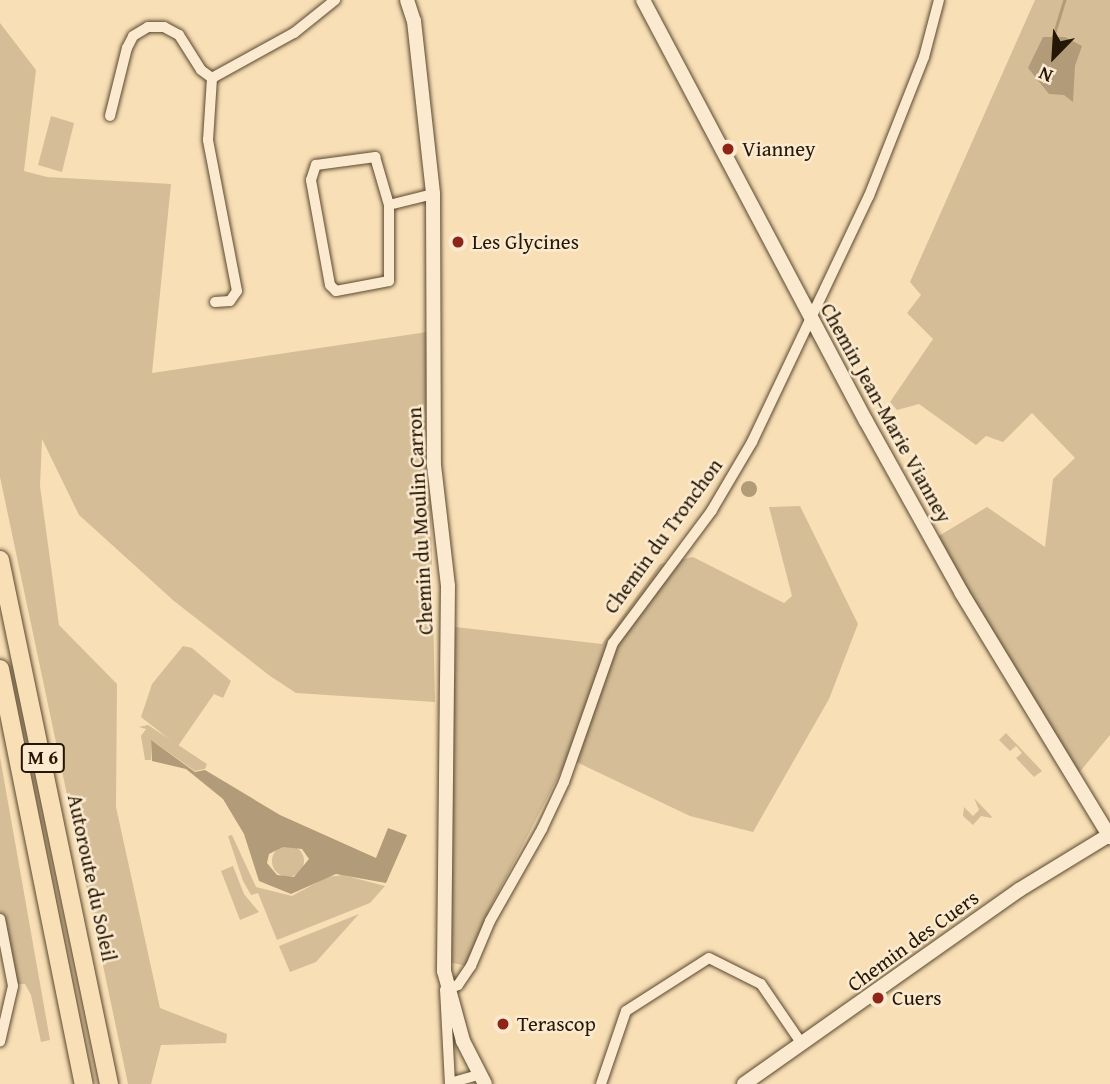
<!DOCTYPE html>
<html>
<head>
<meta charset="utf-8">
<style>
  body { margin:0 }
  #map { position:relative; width:1110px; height:1084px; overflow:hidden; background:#f9dfb5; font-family:"Gentium Book Plus",serif }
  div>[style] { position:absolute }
  .green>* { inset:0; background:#d5bd97 }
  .round { border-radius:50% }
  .water>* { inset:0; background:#b19b79 }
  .stream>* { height:2.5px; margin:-1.25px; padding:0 1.25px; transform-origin:1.25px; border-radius:1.25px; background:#b19b79 }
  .roads { filter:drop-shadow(0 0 2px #594931) drop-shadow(0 0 2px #594931) }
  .minor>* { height:10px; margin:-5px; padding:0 5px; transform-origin:5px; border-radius:5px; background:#fbeacf }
  .tertiary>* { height:14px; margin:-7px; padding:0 7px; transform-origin:7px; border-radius:7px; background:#fbeacf }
  .trunk>* { height:18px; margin:-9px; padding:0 9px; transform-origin:9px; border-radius:9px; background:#f9dfb5 }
  .dots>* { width:19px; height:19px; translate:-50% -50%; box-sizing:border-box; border:4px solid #fbeacf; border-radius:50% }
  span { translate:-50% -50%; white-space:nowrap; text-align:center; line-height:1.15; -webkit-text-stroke:5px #fbeacf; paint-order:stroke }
  .shield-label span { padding:2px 5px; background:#fbeacf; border:2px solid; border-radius:5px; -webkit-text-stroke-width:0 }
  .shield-label { font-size:19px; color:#241705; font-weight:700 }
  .poi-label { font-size:21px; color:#241705 }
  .left { translate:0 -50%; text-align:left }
  .street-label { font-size:21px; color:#241705 }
  .north { position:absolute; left:1019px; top:21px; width:70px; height:70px; -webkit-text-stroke:5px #fbeacf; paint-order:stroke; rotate:204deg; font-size:19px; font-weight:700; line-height:28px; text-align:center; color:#241705 }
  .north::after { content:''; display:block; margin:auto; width:24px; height:32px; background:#241705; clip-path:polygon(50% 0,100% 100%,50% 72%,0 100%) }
</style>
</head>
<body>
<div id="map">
  <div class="green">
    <div style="clip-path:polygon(1035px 0,1110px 0,1110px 735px,1078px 774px,937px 537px,987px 507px,1045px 547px,1053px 479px,1075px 458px,1032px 413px,1003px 442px,986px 436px,976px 445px,919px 404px,897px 410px,890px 402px,933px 339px,907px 313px,921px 295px,910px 282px)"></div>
    <div style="clip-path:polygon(0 23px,36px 70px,24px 171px,47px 177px,171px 184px,152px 373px,427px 332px,435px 702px,296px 693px,270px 676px,174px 601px,79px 515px,42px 439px,40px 486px,59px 625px,117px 684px,116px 807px,160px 1008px,227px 1034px,226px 1043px,161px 1045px,151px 1084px,128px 1084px,0 477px)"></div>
    <div style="clip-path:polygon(51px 116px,74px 123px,62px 172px,38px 165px)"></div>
    <div style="clip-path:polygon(800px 506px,858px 624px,829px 699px,753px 832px,690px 816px,568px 758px,490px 908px,466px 966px,449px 962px,455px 627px,602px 644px,660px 564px,693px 557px,784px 603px,792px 596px,769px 507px)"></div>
    <div style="clip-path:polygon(183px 646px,192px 648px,231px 681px,223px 698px,214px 694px,178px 746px,141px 717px,152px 684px)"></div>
    <div style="clip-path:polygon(148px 725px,207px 764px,205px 769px,195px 771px,151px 740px,151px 760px,145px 760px,141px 736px,146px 729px,139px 727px)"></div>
    <div style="clip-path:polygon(1006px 733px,1042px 771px,1034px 777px,1016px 758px,1022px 753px,1016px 746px,1010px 751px,999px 740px)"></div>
    <div style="clip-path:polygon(0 757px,50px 1040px,41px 1042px,31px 995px,25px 984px,17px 984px,0 912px)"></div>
    <div style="clip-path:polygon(974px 798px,992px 817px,991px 818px,981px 816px,973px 825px,963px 816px,964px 807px,973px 816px,979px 810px)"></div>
    <div style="clip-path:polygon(232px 835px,256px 887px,292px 896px,327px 877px,343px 875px,385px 886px,370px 903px,277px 940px,258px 893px,251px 895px,243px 881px,228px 836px)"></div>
    <div class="round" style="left:272px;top:845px;width:32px;height:32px"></div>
    <div style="clip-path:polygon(233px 866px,244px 894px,259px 912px,240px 920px,221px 871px)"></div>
    <div style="clip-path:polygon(359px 914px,316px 962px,290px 972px,279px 946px)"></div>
  </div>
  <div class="water">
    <div style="clip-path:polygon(1043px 37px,1065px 37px,1082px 46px,1075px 66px,1073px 102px,1064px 95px,1049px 94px,1028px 68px)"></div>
    <div class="round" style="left:741px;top:481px;width:16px;height:16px"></div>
    <div style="clip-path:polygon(evenodd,151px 740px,195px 772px,205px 770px,280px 815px,376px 858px,388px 828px,407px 835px,386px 883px,336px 874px,291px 894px,259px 881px,244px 834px,223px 799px,186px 769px,152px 761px,151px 740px,283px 847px,302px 849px,309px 859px,294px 877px,277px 875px,267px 863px,269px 854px,283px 847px)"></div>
  </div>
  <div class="stream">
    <div style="left:1053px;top:37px;width:39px;rotate:-73deg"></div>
  </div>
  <div class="roads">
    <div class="minor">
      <div style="left:110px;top:116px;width:70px;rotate:-76deg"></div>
      <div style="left:127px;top:48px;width:13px;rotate:-63deg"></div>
      <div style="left:133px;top:36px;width:17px;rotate:-31deg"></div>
      <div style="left:148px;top:27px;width:16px"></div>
      <div style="left:164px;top:27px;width:17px;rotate:28deg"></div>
      <div style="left:179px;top:35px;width:41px;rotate:57.8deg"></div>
      <div style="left:201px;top:70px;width:14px;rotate:36deg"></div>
      <div style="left:389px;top:205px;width:76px;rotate:90deg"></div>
      <div style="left:389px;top:281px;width:54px;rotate:169.3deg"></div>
      <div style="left:336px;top:291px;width:8px;rotate:-135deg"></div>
      <div style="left:330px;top:285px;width:107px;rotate:-100.3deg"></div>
      <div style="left:311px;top:180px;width:16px;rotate:-72deg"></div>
      <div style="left:316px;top:165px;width:60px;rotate:-7.7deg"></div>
      <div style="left:375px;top:157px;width:50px;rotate:73.7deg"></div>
      <div style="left:389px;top:205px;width:45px;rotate:-14deg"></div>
      <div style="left:215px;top:302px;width:15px;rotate:-4deg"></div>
      <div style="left:230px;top:301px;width:12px;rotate:-55deg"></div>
      <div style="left:237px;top:291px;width:154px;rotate:-100.9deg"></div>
      <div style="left:208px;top:140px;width:62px;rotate:-86.3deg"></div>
      <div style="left:212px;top:78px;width:94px;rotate:-28.8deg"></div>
      <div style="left:294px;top:33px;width:53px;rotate:-38.8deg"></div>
      <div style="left:0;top:919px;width:68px;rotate:79deg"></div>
      <div style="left:13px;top:986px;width:57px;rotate:103.1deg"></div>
      <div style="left:450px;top:1083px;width:29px;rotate:-16deg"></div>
      <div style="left:450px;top:1084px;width:94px;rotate:-93deg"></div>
      <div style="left:445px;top:990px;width:14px;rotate:-21deg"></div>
      <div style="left:458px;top:985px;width:23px;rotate:-56deg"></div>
      <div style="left:471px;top:966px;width:49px;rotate:-67.1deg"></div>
      <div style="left:490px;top:921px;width:106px;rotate:-60.5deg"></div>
      <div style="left:542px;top:829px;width:52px;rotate:-64.9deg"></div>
      <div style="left:564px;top:782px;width:147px;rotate:-70.6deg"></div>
      <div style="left:613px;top:643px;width:166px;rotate:-53.3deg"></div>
      <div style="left:712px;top:510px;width:79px;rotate:-59.5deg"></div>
      <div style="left:752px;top:442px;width:272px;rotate:-64.6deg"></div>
      <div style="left:869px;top:196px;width:149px;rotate:-68.4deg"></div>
      <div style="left:924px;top:57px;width:59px;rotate:-75.3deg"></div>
      <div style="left:601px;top:1084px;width:77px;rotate:-71.1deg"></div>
      <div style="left:626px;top:1011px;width:98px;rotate:-32.6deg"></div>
      <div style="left:709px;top:958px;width:58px;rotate:26.6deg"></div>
      <div style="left:761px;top:984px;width:73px;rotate:55.7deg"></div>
    </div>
    <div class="tertiary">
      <div style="left:407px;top:0;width:22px;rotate:72deg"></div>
      <div style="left:414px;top:21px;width:174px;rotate:83.7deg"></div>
      <div style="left:433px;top:194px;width:271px;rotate:89.8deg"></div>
      <div style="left:434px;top:465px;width:122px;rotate:83.4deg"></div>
      <div style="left:448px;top:586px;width:385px;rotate:90.6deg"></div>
      <div style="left:444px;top:971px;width:73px;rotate:74.8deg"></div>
      <div style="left:463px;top:1041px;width:48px;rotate:62.9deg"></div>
      <div style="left:643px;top:0;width:476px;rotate:62.1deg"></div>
      <div style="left:866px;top:421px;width:196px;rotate:60.9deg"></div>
      <div style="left:961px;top:592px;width:287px;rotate:58.7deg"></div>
      <div style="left:744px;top:1084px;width:337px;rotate:-35.2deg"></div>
      <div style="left:1019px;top:890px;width:105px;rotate:-31.4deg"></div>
    </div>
    <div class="trunk">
      <div style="left:0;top:560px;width:535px;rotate:78.25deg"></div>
      <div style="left:0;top:669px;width:423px;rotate:78.6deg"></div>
    </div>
  </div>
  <div class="dots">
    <div style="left:728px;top:149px;background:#8f2418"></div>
    <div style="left:458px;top:242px;background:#8f2418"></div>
    <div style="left:878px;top:998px;background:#8f2418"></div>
    <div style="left:503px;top:1024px;background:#8f2418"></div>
  </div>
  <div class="shield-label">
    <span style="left:43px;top:758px">M 6</span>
  </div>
  <div class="poi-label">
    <span class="left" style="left:742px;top:149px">Vianney</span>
    <span class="left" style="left:472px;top:242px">Les Glycines</span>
    <span class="left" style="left:892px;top:998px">Cuers</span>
    <span class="left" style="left:517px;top:1024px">Terascop</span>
  </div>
  <div class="street-label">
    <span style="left:886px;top:413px;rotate:61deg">Chemin Jean-Marie Vianney</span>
    <span style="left:420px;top:521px;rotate:-93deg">Chemin du Moulin Carron</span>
    <span style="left:663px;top:536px;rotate:-54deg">Chemin du Tronchon</span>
    <span style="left:92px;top:878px;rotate:78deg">Autoroute du Soleil</span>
    <span style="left:913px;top:941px;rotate:-36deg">Chemin des Cuers</span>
  </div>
  <div class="north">N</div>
</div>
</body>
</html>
